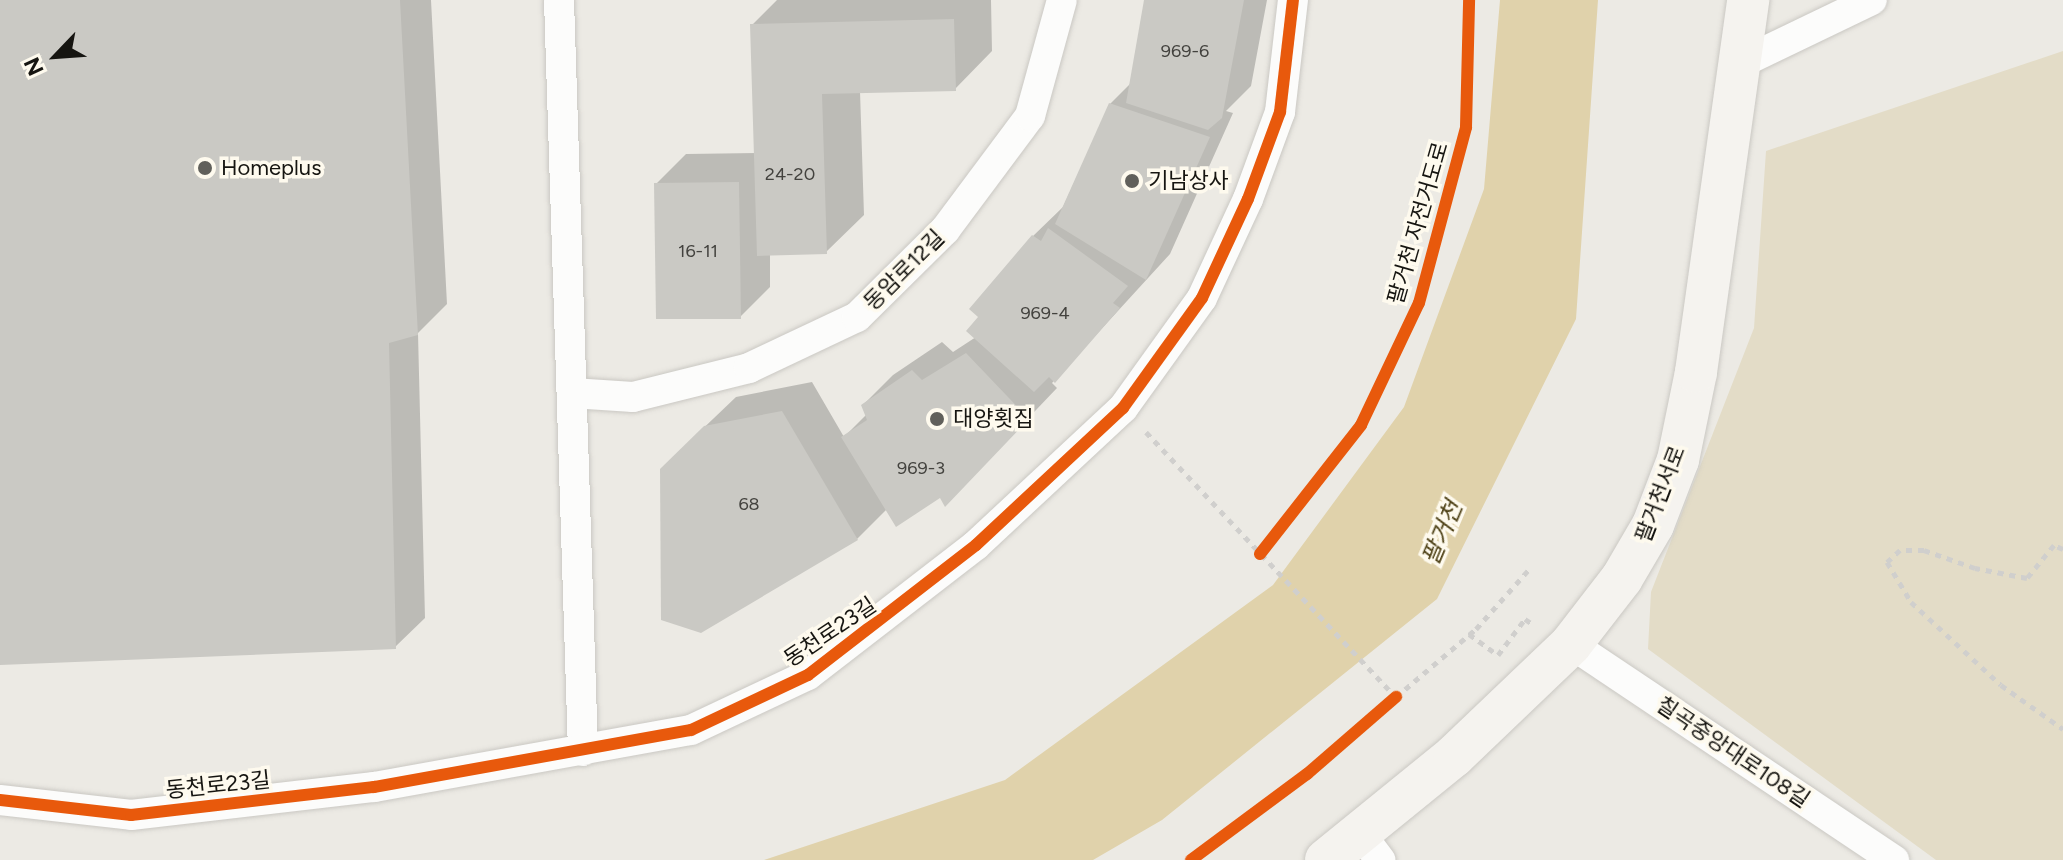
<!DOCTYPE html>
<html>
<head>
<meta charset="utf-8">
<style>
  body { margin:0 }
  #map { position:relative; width:2063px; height:860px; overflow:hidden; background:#eceae4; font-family:Figtree,"Noto Sans KR",sans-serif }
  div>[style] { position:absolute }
  .green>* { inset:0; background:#e3dcc7 }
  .water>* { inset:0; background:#e0d2ab }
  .shadow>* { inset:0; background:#0003 }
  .building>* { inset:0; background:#cac9c4 }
  .path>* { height:5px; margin-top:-2.5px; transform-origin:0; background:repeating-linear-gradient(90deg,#d0cfcd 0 6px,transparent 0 12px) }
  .roads { filter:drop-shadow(0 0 2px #cac8c3) drop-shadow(0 0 2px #cac8c3) }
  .street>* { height:30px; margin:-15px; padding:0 15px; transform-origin:15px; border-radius:15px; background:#fcfcfb }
  .secondary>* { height:42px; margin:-21px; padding:0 21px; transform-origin:21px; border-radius:21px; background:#f5f3ef }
  .cycleway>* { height:12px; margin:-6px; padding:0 6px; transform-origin:6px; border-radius:6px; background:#e8590c }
  .dots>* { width:22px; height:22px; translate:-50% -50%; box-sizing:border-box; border:4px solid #fefaee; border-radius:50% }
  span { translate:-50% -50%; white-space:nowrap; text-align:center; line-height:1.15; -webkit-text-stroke:7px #fefaee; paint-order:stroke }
  .number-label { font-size:18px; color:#43423e }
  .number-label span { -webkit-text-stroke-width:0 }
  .poi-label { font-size:22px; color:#161511 }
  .left { translate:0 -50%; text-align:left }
  .street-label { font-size:22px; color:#161511 }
  .water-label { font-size:24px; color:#4e4116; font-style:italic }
  .north { position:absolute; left:16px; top:16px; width:80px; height:80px; -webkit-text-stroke:6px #fefaee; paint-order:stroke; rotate:245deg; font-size:22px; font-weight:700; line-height:32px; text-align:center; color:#161511 }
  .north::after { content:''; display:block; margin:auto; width:28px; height:36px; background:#161511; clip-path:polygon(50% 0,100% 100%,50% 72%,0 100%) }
</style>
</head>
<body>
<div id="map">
  <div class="green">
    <div style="clip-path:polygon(2063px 51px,2063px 860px,1936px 860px,1648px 649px,1651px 592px,1754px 328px,1766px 151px)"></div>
  </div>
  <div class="water">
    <div style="clip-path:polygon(1500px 0,1598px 0,1576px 319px,1437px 599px,1162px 820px,1093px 860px,764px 860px,1005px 780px,1273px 585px,1404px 407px,1484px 189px)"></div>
  </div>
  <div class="shadow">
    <div style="clip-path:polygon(0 0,431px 0,447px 304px,418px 333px,425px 618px,395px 647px,0 663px)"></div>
    <div style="clip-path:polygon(777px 0,991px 0,992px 51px,955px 89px,860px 91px,864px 215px,826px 252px,770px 254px,770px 287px,740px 317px,656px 184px,686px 154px,756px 153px,752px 25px)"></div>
    <div style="clip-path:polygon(1146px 0,1267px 0,1251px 86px,1226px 111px,1233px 113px,1170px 254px,1052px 383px,1057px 388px,974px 475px,941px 495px,887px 509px,857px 539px,692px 439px,736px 397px,812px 382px,844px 437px,867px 414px,863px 405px,893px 375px,942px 342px,953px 352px,976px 337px,1033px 236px,1063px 207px,1110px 104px,1132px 82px)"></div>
  </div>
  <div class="building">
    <div style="clip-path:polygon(0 0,400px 0,418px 335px,389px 343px,396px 649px,0 665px)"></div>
    <div style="clip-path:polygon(1144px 0,1244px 0,1222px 118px,1208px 130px,1126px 103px)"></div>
    <div style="clip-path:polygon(954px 19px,956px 91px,822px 94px,827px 254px,757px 256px,750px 24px)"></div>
    <div style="clip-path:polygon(1109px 103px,1210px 137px,1146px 280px,1055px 224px)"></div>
    <div style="clip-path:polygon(739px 182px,741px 319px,656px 319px,654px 183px)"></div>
    <div style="clip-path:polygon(1048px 228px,1128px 286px,1113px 303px,1120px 308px,1055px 383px,1049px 377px,1034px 392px,966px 331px,978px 317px,969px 309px,1032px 235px,1041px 241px)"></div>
    <div style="clip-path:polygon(966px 353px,1029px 419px,945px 507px,940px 498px,896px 527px,841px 437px,867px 420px,861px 405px,912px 370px,922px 380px)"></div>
    <div style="clip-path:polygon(782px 411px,858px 540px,701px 633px,661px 620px,660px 469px,704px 426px)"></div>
  </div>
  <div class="path">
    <div style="left:1146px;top:432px;width:364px;rotate:46.7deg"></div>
    <div style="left:1396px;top:697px;width:105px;rotate:-40.4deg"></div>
    <div style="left:1476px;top:629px;width:83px;rotate:-48.4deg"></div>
    <div style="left:2063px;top:549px;width:10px;rotate:-156deg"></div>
    <div style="left:2054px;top:545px;width:43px;rotate:129.3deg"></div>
    <div style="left:2027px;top:578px;width:53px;rotate:-169.1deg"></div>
    <div style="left:1975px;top:568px;width:54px;rotate:-160.6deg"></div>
    <div style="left:1924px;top:550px;width:24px;rotate:180deg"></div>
    <div style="left:1900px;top:550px;width:18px;rotate:137deg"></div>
    <div style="left:1887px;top:562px;width:47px;rotate:59deg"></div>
    <div style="left:1911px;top:602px;width:122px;rotate:42.7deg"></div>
    <div style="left:2001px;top:685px;width:76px;rotate:35.4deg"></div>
    <div style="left:1469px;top:634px;width:36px;rotate:36deg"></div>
    <div style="left:1498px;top:655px;width:45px;rotate:-53.1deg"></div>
    <div style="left:1525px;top:619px;width:11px;rotate:34deg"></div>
  </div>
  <div class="roads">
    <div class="street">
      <div style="left:559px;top:0;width:751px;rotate:88.17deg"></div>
      <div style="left:1743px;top:62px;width:143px;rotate:-25.7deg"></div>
      <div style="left:572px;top:393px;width:61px;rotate:3.8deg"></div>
      <div style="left:633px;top:397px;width:120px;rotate:-14deg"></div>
      <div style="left:749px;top:368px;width:119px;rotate:-25.3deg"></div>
      <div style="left:857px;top:317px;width:124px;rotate:-44.7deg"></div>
      <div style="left:945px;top:230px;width:142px;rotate:-53.3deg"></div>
      <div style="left:1030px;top:116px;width:120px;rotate:-74.6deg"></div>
      <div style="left:1571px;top:644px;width:389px;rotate:33.8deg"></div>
      <div style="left:0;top:800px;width:132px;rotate:6.5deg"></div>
      <div style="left:131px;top:815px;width:245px;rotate:-6.6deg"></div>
      <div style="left:374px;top:787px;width:322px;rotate:-10.2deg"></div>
      <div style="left:691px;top:730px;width:129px;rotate:-25.2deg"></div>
      <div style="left:808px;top:675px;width:212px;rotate:-37.7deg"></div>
      <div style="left:976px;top:545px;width:201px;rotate:-43deg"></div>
      <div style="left:1123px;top:408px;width:135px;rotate:-54.3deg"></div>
      <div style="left:1202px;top:298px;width:109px;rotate:-65.1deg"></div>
      <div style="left:1248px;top:199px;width:93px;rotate:-69.8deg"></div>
      <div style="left:1280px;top:112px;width:113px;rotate:-83.4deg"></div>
      <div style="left:1360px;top:833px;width:34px;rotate:53deg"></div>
    </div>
    <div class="secondary">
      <div style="left:1326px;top:860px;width:165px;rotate:-39.1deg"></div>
      <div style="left:1454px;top:756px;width:162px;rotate:-43.7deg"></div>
      <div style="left:1571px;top:644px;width:83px;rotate:-52.3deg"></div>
      <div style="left:1622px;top:578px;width:61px;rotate:-59.7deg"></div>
      <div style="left:1653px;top:525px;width:70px;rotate:-69deg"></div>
      <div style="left:1678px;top:460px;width:90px;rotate:-78.4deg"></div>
      <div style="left:1696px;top:372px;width:376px;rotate:-82deg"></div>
    </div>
  </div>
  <div class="cycleway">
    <div style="left:1260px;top:554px;width:164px;rotate:-51.9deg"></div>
    <div style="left:1361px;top:425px;width:135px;rotate:-64.6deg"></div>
    <div style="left:1419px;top:303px;width:182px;rotate:-75deg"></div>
    <div style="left:1466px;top:127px;width:127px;rotate:-88.6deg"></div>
    <div style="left:0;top:800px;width:132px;rotate:6.5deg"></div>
    <div style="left:131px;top:815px;width:245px;rotate:-6.6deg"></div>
    <div style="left:374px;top:787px;width:322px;rotate:-10.2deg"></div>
    <div style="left:691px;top:730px;width:129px;rotate:-25.2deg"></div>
    <div style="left:808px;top:675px;width:212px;rotate:-37.7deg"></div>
    <div style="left:976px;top:545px;width:201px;rotate:-43deg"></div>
    <div style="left:1123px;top:408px;width:135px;rotate:-54.3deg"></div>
    <div style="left:1202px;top:298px;width:109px;rotate:-65.1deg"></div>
    <div style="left:1248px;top:199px;width:93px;rotate:-69.8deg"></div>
    <div style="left:1280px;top:112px;width:113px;rotate:-83.4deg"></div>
    <div style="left:1191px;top:860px;width:144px;rotate:-36.6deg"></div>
    <div style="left:1307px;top:774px;width:118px;rotate:-40.9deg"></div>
  </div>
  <div class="dots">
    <div style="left:205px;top:168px;background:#61605b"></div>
    <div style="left:1132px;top:181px;background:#61605b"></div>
    <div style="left:937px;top:419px;background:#61605b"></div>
  </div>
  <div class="number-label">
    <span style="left:1185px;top:51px">969-6</span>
    <span style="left:790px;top:174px">24-20</span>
    <span style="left:698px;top:251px">16-11</span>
    <span style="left:1045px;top:313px">969-4</span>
    <span style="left:921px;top:468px">969-3</span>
    <span style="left:749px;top:504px">68</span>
  </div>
  <div class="poi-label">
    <span class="left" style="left:221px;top:168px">Homeplus</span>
    <span class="left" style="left:1148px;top:181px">기남상사</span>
    <span class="left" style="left:953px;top:419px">대양횟집</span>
  </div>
  <div class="street-label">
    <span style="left:1418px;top:223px;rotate:-74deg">팔거천 자전거도로</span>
    <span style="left:904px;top:270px;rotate:-45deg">동암로12길</span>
    <span style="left:1660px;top:494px;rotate:-69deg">팔거천서로</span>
    <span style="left:830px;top:632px;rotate:-34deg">동천로23길</span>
    <span style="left:1733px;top:752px;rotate:34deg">칠곡중앙대로108길</span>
    <span style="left:218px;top:785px;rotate:-6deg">동천로23길</span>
  </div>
  <div class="water-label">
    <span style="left:1442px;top:533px;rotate:-67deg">팔거천</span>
  </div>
  <div class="north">N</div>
</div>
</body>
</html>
